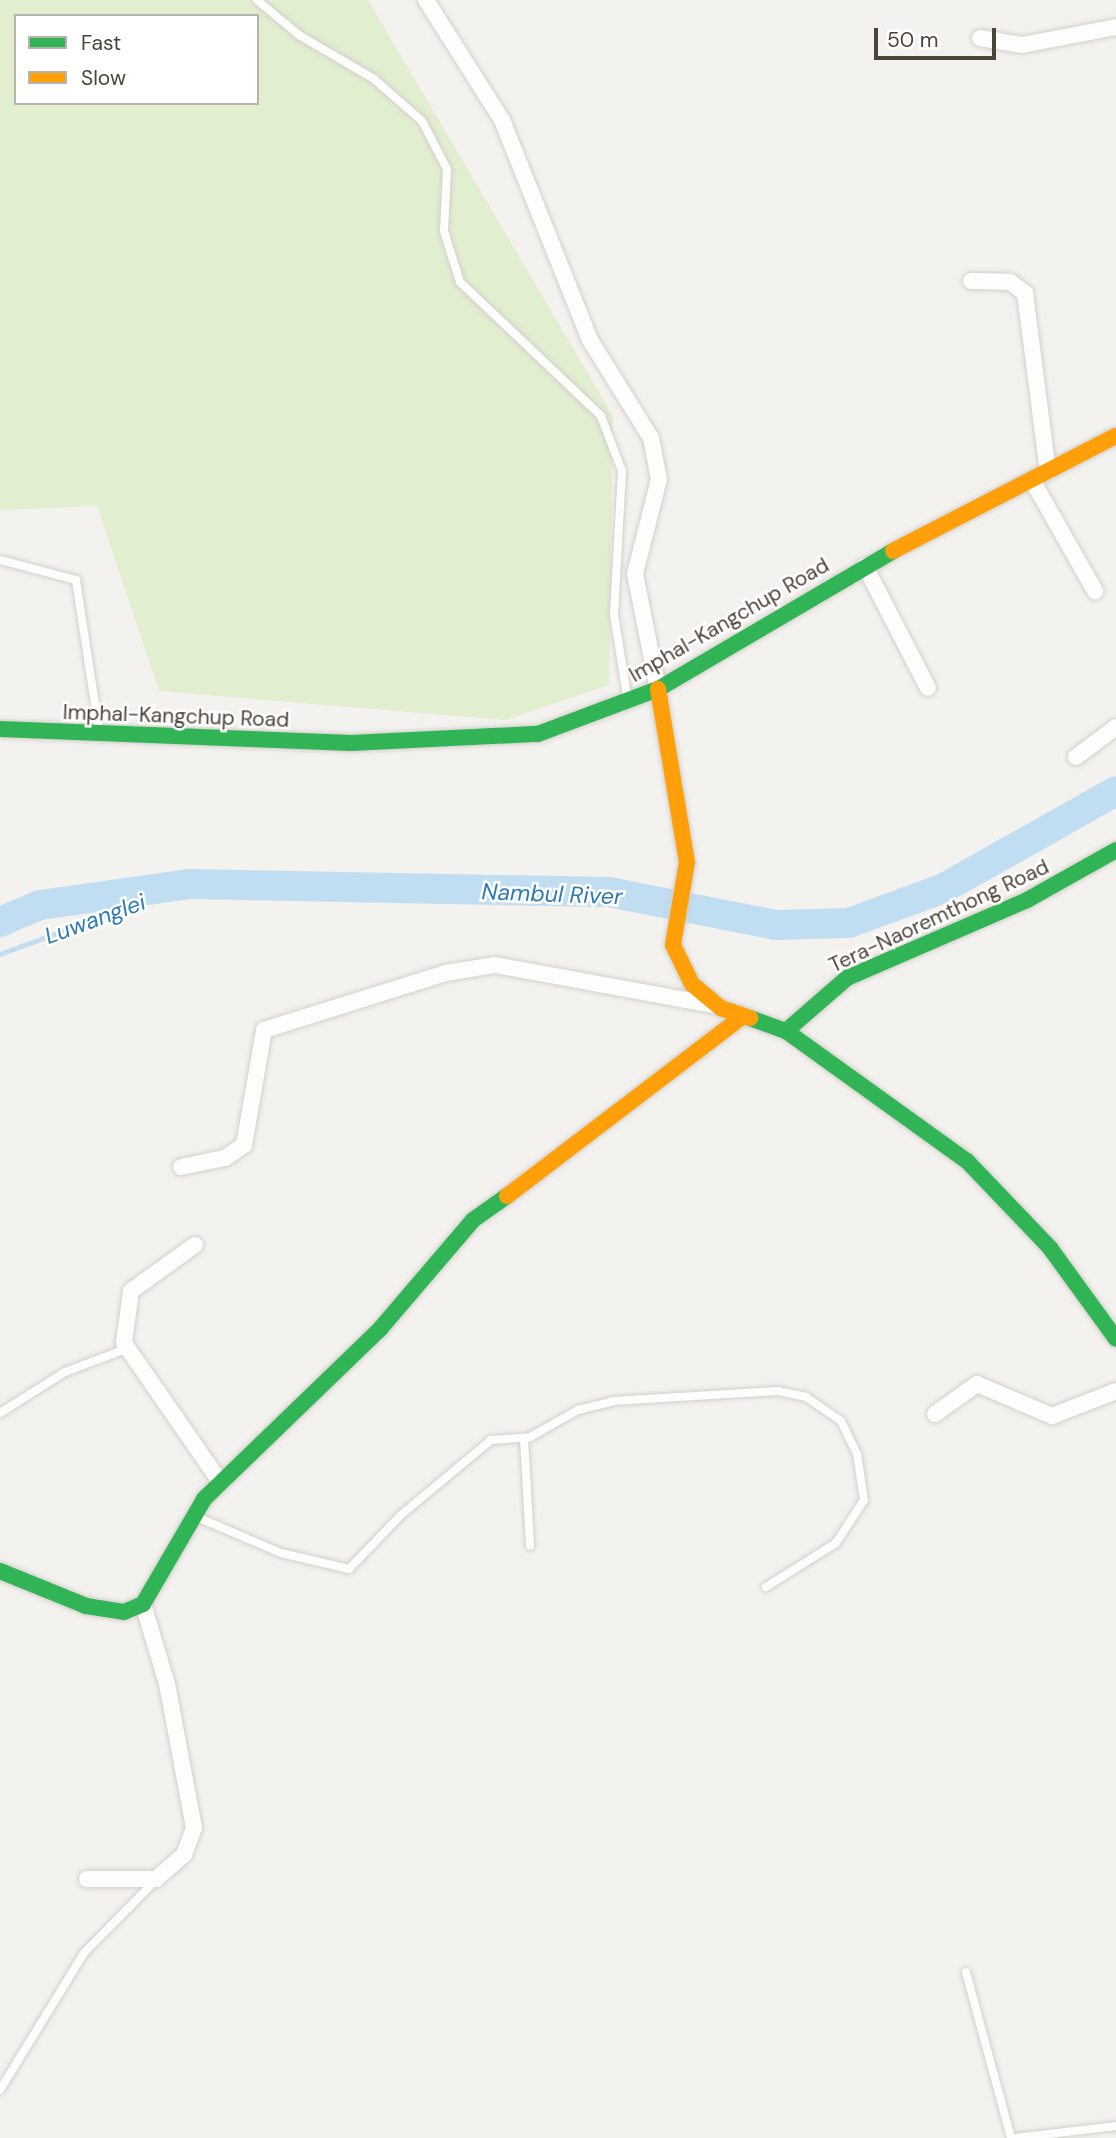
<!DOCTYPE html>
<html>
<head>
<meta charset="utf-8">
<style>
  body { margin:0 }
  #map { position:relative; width:1116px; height:2138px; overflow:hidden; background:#f4f2ee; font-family:"DM Sans",sans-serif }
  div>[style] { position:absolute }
  .green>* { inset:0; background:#e1eecf }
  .stream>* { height:5px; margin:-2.5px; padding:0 2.5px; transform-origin:2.5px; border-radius:2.5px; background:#c0ddf1 }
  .river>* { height:30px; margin:-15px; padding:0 15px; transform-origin:15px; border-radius:15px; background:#c0ddf1 }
  .roads { filter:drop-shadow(0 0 2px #d2d0cb) drop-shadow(0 0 2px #d2d0cb) }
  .lane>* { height:8px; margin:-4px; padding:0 4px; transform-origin:4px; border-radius:4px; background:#fdfdfc }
  .street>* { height:16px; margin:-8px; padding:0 8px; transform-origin:8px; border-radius:8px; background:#fdfdfc }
  .fast>* { height:16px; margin:-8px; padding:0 8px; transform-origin:8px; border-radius:8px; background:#30b455 }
  .slow>* { height:16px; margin:-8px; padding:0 8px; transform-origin:8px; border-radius:8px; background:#ff9f0a }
  span { translate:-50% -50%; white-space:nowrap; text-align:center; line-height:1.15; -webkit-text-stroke:5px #fff; paint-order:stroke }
  .street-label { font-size:21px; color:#4b4439 }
  .water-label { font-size:23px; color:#2e7ab2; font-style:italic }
  .legend { position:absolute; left:14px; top:14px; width:245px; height:91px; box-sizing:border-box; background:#fff; border:2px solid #b7b4b0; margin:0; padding:9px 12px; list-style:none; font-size:21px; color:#4b4439 }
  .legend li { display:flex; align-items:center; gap:14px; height:35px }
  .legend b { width:35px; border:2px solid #b7b4b0 }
  .scale { position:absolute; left:874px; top:28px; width:122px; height:32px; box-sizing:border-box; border:4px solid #4b4439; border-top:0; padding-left:9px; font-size:21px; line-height:24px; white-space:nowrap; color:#4b4439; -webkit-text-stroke:5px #fff; paint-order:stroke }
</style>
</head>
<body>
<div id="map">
  <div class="green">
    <div style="clip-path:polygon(evenodd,0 0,368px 0,613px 416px,609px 685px,506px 720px,159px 691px,97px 506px,0 510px,0 0,16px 16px,257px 16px,257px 103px,16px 103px,16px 16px)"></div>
  </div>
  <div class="stream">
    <div style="left:0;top:954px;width:202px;rotate:-20.3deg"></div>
  </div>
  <div class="river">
    <div style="left:0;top:922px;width:43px;rotate:-23deg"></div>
    <div style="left:40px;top:905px;width:150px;rotate:-8deg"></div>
    <div style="left:189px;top:884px;width:420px;rotate:1.1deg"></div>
    <div style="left:609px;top:892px;width:170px;rotate:11.2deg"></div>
    <div style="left:776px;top:925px;width:73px;rotate:-1.6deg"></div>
    <div style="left:849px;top:923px;width:101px;rotate:-20.2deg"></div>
    <div style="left:944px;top:888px;width:197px;rotate:-29.4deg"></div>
  </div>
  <div class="roads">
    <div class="lane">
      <div style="left:257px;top:0;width:55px;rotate:39.8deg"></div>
      <div style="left:299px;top:35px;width:87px;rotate:30.4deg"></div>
      <div style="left:374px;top:79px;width:64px;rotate:41.2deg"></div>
      <div style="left:422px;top:121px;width:54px;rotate:62.5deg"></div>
      <div style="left:447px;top:169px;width:62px;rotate:92.8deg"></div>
      <div style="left:444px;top:231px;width:53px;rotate:72.6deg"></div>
      <div style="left:460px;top:282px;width:195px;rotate:43.5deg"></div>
      <div style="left:601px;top:416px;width:59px;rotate:69.1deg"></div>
      <div style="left:622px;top:471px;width:143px;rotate:93.2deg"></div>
      <div style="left:614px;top:614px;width:83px;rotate:81deg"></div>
      <div style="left:0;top:560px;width:79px;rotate:14.7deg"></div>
      <div style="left:76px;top:580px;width:152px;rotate:81.3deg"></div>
      <div style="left:0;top:1413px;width:77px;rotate:-32.2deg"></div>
      <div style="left:65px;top:1372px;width:65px;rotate:-20.7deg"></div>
      <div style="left:524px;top:1438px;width:108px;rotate:86.8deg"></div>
      <div style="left:197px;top:1517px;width:91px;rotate:23.2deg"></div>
      <div style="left:281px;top:1553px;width:70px;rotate:13.2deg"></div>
      <div style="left:349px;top:1569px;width:75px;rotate:-46.1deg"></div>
      <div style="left:401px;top:1515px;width:117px;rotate:-39.8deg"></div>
      <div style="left:491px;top:1440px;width:39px;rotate:-4deg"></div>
      <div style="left:530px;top:1437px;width:55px;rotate:-29.4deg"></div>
      <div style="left:578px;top:1410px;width:36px;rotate:-14deg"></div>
      <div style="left:613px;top:1401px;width:165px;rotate:-3.5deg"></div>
      <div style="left:778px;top:1391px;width:29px;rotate:12deg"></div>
      <div style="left:806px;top:1397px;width:42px;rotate:34.4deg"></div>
      <div style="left:841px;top:1421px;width:37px;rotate:64deg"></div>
      <div style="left:857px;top:1454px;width:47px;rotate:81.3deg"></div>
      <div style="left:864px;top:1500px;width:51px;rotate:123.1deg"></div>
      <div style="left:836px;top:1543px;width:83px;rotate:147.8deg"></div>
      <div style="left:966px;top:1972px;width:172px;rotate:74.8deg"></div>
      <div style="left:0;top:2090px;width:161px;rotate:-58.5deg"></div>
      <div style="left:84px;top:1953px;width:103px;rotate:-45.4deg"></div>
      <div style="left:1015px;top:2138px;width:102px;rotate:-6.8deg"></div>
    </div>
    <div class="street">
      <div style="left:426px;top:0;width:142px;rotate:57.7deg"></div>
      <div style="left:502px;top:120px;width:237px;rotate:68.2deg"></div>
      <div style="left:590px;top:340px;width:115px;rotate:58.1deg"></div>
      <div style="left:651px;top:438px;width:42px;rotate:79deg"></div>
      <div style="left:659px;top:479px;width:98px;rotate:104.2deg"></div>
      <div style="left:635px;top:574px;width:117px;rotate:78.7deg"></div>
      <div style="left:980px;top:38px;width:43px;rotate:9.5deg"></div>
      <div style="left:1022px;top:45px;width:96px;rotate:-10.8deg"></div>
      <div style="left:971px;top:281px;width:39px;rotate:1deg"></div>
      <div style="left:1010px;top:282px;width:19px;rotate:36deg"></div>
      <div style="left:1025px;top:293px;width:180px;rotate:82.7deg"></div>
      <div style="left:1032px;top:480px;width:128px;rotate:60.4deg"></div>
      <div style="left:865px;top:566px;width:137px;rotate:62.7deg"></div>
      <div style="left:1076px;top:757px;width:50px;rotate:-36.9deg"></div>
      <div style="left:181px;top:1167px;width:45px;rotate:-11.6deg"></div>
      <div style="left:225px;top:1158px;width:23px;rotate:-34deg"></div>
      <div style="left:244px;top:1145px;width:117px;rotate:-80.1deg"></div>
      <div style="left:264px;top:1030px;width:191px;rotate:-17.4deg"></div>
      <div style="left:446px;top:973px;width:50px;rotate:-9.3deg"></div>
      <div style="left:495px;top:965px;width:227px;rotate:10.4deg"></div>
      <div style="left:195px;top:1245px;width:79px;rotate:144.3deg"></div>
      <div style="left:131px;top:1291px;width:52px;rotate:97.7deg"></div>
      <div style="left:124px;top:1343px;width:170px;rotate:55.3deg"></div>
      <div style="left:935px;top:1414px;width:52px;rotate:-35.5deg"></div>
      <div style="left:977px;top:1384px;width:82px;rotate:23.1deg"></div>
      <div style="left:1052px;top:1416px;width:69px;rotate:-21.3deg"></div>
      <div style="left:87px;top:1879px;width:69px"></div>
      <div style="left:156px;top:1879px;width:37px;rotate:-41deg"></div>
      <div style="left:184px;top:1855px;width:29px;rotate:-70deg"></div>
      <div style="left:194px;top:1828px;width:147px;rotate:-100.6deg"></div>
      <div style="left:167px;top:1684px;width:84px;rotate:-106.7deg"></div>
    </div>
    <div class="fast">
      <div style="left:0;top:729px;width:351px;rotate:2.3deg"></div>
      <div style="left:351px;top:743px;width:187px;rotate:-2.8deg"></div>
      <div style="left:538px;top:734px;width:128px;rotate:-20.6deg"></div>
      <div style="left:658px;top:689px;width:273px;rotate:-30.4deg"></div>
      <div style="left:750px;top:1018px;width:38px;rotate:20deg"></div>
      <div style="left:786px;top:1031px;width:223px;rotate:35.7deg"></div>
      <div style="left:967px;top:1161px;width:120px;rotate:46.3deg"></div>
      <div style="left:1050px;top:1248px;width:112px;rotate:54deg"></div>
      <div style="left:786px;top:1031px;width:81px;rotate:-41deg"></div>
      <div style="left:847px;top:978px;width:196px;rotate:-23.4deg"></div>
      <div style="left:1027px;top:900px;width:102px;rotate:-29.3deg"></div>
      <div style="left:0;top:1571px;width:93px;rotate:22.1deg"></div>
      <div style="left:86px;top:1606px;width:38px;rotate:9deg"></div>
      <div style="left:124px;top:1612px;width:21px;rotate:-23deg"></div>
      <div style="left:143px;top:1604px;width:121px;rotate:-59.8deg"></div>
      <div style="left:204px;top:1499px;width:245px;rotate:-44deg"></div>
      <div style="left:380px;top:1329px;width:143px;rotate:-49.5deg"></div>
      <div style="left:473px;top:1220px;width:42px;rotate:-35.2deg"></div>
    </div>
    <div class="slow">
      <div style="left:893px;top:551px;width:251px;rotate:-27.3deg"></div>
      <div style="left:658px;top:689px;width:175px;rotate:80.5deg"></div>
      <div style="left:687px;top:862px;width:84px;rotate:99.6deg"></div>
      <div style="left:673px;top:945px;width:43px;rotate:64deg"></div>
      <div style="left:692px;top:984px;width:38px;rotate:40deg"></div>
      <div style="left:721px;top:1008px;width:31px;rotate:19deg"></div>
      <div style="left:507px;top:1196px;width:297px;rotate:-37.3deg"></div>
    </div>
  </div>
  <div class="street-label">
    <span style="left:729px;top:620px;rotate:-30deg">Imphal-Kangchup Road</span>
    <span style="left:176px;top:716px;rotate:2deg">Imphal-Kangchup Road</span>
    <span style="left:939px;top:916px;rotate:-25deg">Tera-Naoremthong Road</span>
  </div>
  <div class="water-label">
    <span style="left:552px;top:894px;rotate:2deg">Nambul River</span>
    <span style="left:95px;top:919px;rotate:-20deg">Luwanglei</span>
  </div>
  <ul class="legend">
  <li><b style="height:9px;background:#30b455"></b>Fast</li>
  <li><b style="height:9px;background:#ff9f0a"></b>Slow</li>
  </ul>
  <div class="scale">50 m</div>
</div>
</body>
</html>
